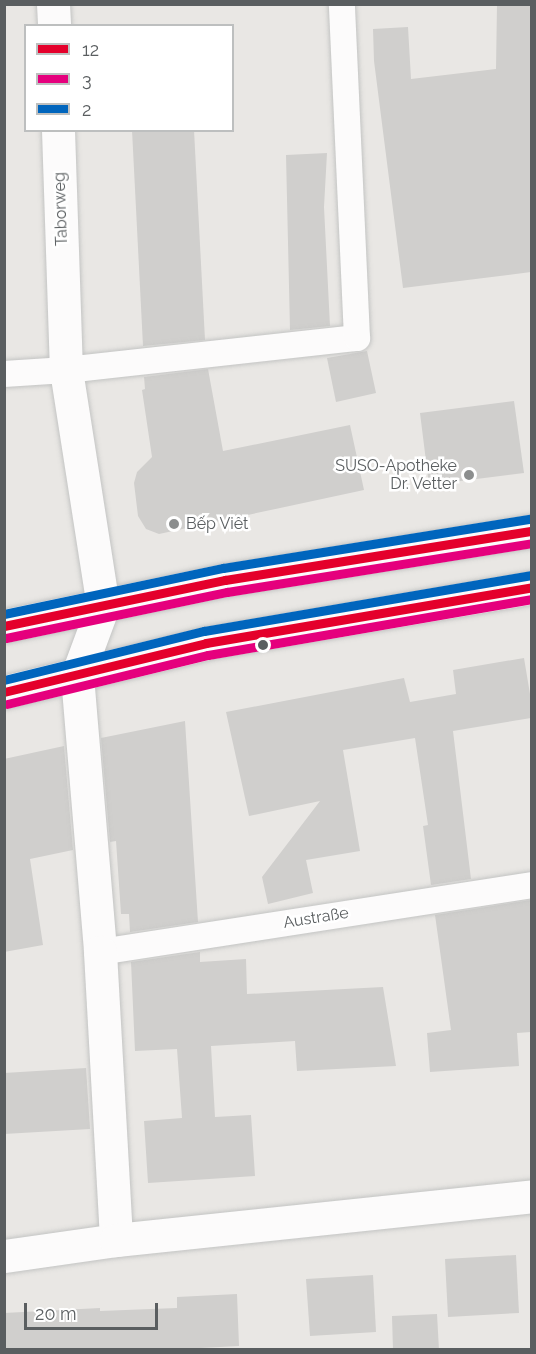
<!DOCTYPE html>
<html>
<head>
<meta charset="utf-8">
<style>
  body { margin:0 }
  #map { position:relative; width:536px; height:1354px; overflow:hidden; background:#e9e7e4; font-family:Raleway,sans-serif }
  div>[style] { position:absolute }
  .building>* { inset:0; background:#d0cfcd }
  .roads { filter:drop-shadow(0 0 2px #c3c4c3) drop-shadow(0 0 2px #c3c4c3) }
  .lane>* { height:26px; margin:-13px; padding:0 13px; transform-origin:13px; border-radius:13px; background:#fcfbfb }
  .street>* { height:33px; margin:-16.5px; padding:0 16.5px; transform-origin:16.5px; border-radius:16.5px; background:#fcfbfb }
  .secondary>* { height:33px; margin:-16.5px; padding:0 16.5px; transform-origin:16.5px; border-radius:16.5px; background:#fcfbfb }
  .bus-1>* { height:9px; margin:-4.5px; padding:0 4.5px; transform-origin:4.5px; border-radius:4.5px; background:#e4002b }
  .bus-2>* { height:9px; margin:-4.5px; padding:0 4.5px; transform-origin:4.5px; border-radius:4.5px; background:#e5007d }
  .bus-3>* { height:9px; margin:-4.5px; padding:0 4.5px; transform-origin:4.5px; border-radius:4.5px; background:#0065bd }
  .dots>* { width:16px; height:16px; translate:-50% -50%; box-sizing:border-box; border:3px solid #fff; border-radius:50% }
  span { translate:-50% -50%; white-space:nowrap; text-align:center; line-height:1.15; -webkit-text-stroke:5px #fff; paint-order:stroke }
  .street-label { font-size:16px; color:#5a5e60 }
  .poi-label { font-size:16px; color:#5a5e60 }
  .right { translate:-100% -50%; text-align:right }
  .left { translate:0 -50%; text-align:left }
  .frame { position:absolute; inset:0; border:6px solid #5a5e60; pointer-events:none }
  .legend { position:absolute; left:24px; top:24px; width:210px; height:108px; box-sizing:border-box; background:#fff; border:2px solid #bdbfbf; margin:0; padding:8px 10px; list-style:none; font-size:18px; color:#5a5e60 }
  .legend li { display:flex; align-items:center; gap:12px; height:30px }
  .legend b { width:30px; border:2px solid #bdbfbf }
  .scale { position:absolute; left:24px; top:1303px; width:134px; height:27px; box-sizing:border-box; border:3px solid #5a5e60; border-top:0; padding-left:8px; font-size:18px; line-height:21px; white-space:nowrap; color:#5a5e60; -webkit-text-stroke:4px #fff; paint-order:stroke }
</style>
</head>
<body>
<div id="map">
  <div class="building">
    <div style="clip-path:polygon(497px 4px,531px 4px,531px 272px,403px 288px,374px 61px,373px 29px,408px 27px,411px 79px,496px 69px)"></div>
    <div style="clip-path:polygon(132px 130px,194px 130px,205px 340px,143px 346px)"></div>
    <div style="clip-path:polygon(327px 153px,324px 207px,330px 326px,290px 330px,286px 155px)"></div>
    <div style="clip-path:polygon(367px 351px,376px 393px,336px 402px,327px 358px)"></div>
    <div style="clip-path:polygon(208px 369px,223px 451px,350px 425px,364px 490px,159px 534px,146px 529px,138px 516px,134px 483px,137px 472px,152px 457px,142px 390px,145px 389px,144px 377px)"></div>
    <div style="clip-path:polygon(514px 401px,524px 473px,429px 485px,420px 413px)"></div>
    <div style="clip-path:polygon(524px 658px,531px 700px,531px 718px,453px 731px,471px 879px,431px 885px,423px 826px,428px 825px,415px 738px,343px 750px,360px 851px,306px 860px,313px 893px,268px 904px,262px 877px,320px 801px,249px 816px,226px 712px,404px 678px,410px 702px,456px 694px,453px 670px)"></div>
    <div style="clip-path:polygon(185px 721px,198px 922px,130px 932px,129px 914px,121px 914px,116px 841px,110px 842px,101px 738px)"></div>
    <div style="clip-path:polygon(64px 746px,73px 850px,30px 859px,43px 945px,4px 952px,4px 759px)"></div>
    <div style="clip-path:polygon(531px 900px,531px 1032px,517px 1033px,519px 1066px,430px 1072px,427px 1033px,451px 1030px,435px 915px)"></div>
    <div style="clip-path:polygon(200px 952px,200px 962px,246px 959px,247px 994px,383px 987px,396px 1066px,297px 1071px,295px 1041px,211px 1046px,215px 1117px,251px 1115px,255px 1176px,148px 1183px,144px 1121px,182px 1118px,177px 1049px,135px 1051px,131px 962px)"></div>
    <div style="clip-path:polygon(86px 1068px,90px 1129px,4px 1134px,4px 1073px)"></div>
    <div style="clip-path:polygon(516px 1255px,519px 1313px,448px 1317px,445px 1259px)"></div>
    <div style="clip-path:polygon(373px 1275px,376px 1332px,310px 1336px,306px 1279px)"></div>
    <div style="clip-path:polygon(237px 1294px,239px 1346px,162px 1350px,4px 1350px,4px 1313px,100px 1308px,100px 1311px,177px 1308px,177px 1297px)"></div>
    <div style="clip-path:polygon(437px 1314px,439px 1350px,393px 1350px,392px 1316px)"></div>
  </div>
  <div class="roads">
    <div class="lane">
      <div style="left:4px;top:374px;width:62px;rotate:-3.7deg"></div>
      <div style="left:66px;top:370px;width:293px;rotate:-6.3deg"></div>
      <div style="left:357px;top:338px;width:334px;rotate:-92.6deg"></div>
      <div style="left:100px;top:952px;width:437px;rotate:-8.8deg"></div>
    </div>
    <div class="street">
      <div style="left:53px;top:4px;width:22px;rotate:87deg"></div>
      <div style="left:58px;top:130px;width:240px;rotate:88.1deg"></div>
      <div style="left:66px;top:370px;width:239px;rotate:81.1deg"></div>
      <div style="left:103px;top:606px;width:75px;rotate:110.4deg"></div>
      <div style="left:77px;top:676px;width:277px;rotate:85.2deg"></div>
      <div style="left:100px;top:952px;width:288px;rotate:86.8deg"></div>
      <div style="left:4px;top:1256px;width:113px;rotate:-8.1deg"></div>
      <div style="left:116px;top:1240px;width:418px;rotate:-6deg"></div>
    </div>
    <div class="secondary">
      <div style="left:4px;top:626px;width:226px;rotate:-11.8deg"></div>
      <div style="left:225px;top:580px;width:311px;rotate:-9.1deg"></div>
      <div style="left:4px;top:692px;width:208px;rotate:-13.6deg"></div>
      <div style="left:206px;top:643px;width:331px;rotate:-9.7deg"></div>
    </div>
  </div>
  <div class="bus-1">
    <div style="left:4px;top:626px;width:226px;rotate:-11.8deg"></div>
    <div style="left:225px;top:580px;width:311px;rotate:-9.1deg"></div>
    <div style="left:4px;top:692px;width:208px;rotate:-13.6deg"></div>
    <div style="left:206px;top:643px;width:331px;rotate:-9.7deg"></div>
  </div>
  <div class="bus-2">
    <div style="left:6px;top:638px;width:226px;rotate:-11.8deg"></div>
    <div style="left:227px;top:592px;width:309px;rotate:-9.1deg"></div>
    <div style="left:7px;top:704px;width:207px;rotate:-13.7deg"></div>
    <div style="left:208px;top:655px;width:329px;rotate:-9.8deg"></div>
  </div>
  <div class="bus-3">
    <div style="left:4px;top:614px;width:224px;rotate:-11.9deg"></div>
    <div style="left:223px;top:568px;width:311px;rotate:-9.1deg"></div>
    <div style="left:4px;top:680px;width:206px;rotate:-13.8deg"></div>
    <div style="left:204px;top:631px;width:331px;rotate:-9.7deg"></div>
  </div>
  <div class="dots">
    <div style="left:469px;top:475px;background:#8c8e8e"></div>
    <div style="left:174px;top:524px;background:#8c8e8e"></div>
    <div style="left:263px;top:645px;background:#5a5e60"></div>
  </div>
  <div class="street-label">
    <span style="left:61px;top:209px;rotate:-92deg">Taborweg</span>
    <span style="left:316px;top:918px;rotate:-9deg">Austraße</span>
  </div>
  <div class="poi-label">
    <span class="right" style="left:457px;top:475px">SUSO-Apotheke<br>Dr. Vetter</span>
    <span class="left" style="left:186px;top:524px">Bếp Viêt</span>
  </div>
  <div class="frame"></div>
  <ul class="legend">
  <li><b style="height:8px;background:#e4002b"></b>12</li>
  <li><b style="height:8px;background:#e5007d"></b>3</li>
  <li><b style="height:8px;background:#0065bd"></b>2</li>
  </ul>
  <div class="scale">20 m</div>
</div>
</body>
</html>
